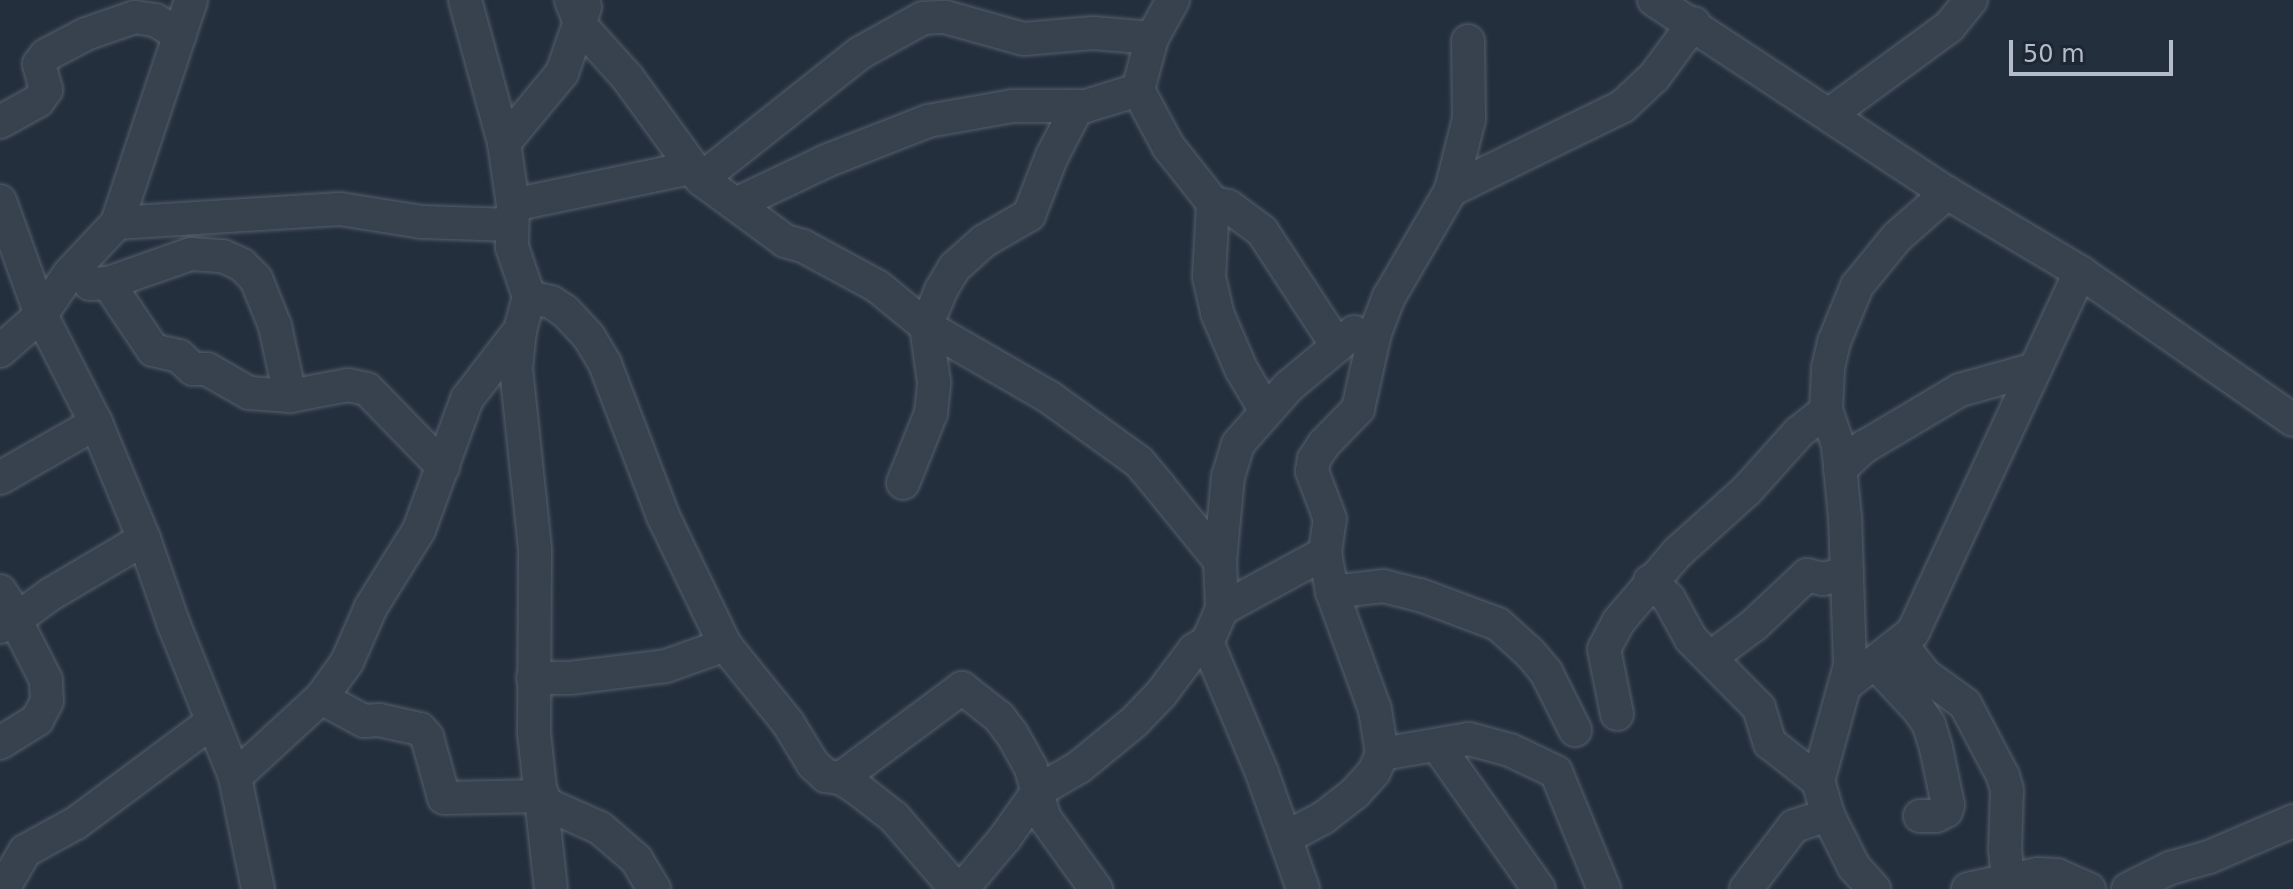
<!DOCTYPE html>
<html>
<head>
<meta charset="utf-8">
<style>
  body { margin:0 }
  #map { position:relative; width:2293px; height:889px; overflow:hidden; background:#242f3e; font-family:"DejaVu Sans",sans-serif }
  div>[style] { position:absolute }
  .roads { filter:drop-shadow(0 0 2px #565f6c) drop-shadow(0 0 2px #565f6c) }
  .minor>* { height:32px; margin:-16px; padding:0 16px; transform-origin:16px; border-radius:16px; background:#38414e }
  span { translate:-50% -50%; white-space:nowrap; text-align:center; line-height:1.15; -webkit-text-stroke:6px #1d2633; paint-order:stroke }
  .scale { position:absolute; left:2009px; top:40px; width:164px; height:36px; box-sizing:border-box; border:4px solid #b4bcc9; border-top:0; padding-left:10px; font-size:24px; line-height:28px; white-space:nowrap; color:#b4bcc9; -webkit-text-stroke:6px #1d2633; paint-order:stroke }
</style>
</head>
<body>
<div id="map">
  <div class="roads">
    <div class="minor">
      <div style="left:465px;top:0;width:148px;rotate:74.7deg"></div>
      <div style="left:504px;top:143px;width:63px;rotate:81.7deg"></div>
      <div style="left:513px;top:205px;width:42px;rotate:91.4deg"></div>
      <div style="left:512px;top:247px;width:53px;rotate:71.2deg"></div>
      <div style="left:529px;top:297px;width:34px;rotate:105deg"></div>
      <div style="left:520px;top:330px;width:38px;rotate:96deg"></div>
      <div style="left:516px;top:368px;width:183px;rotate:84deg"></div>
      <div style="left:535px;top:550px;width:183px;rotate:90.3deg"></div>
      <div style="left:534px;top:733px;width:157px;rotate:83.8deg"></div>
      <div style="left:571px;top:0;width:28px;rotate:69deg"></div>
      <div style="left:581px;top:26px;width:69px;rotate:48deg"></div>
      <div style="left:627px;top:77px;width:126px;rotate:54deg"></div>
      <div style="left:701px;top:179px;width:104px;rotate:36.4deg"></div>
      <div style="left:785px;top:241px;width:19px;rotate:16deg"></div>
      <div style="left:803px;top:246px;width:84px;rotate:28.4deg"></div>
      <div style="left:877px;top:286px;width:63px;rotate:39.2deg"></div>
      <div style="left:926px;top:326px;width:142px;rotate:30deg"></div>
      <div style="left:1049px;top:397px;width:111px;rotate:35.8deg"></div>
      <div style="left:1139px;top:462px;width:31px;rotate:50deg"></div>
      <div style="left:1159px;top:486px;width:97px;rotate:50.9deg"></div>
      <div style="left:1220px;top:561px;width:48px;rotate:87.6deg"></div>
      <div style="left:1222px;top:609px;width:36px;rotate:114deg"></div>
      <div style="left:1207px;top:642px;width:142px;rotate:67.2deg"></div>
      <div style="left:1262px;top:773px;width:123px;rotate:70.5deg"></div>
      <div style="left:1173px;top:0;width:43px;rotate:118.9deg"></div>
      <div style="left:1152px;top:38px;width:54px;rotate:105.1deg"></div>
      <div style="left:1138px;top:90px;width:64px;rotate:61.8deg"></div>
      <div style="left:1168px;top:146px;width:73px;rotate:51.7deg"></div>
      <div style="left:1213px;top:203px;width:15px;rotate:11deg"></div>
      <div style="left:1228px;top:206px;width:42px;rotate:36.3deg"></div>
      <div style="left:1262px;top:231px;width:135px;rotate:56.8deg"></div>
      <div style="left:1654px;top:0;width:351px;rotate:33.4deg"></div>
      <div style="left:1947px;top:193px;width:155px;rotate:30.7deg"></div>
      <div style="left:2080px;top:272px;width:259px;rotate:34.8deg"></div>
      <div style="left:1830px;top:114px;width:147px;rotate:-36.2deg"></div>
      <div style="left:1949px;top:27px;width:35px;rotate:-51deg"></div>
      <div style="left:0;top:122px;width:43px;rotate:-28.9deg"></div>
      <div style="left:38px;top:101px;width:14px;rotate:-54deg"></div>
      <div style="left:46px;top:90px;width:27px;rotate:-105deg"></div>
      <div style="left:39px;top:64px;width:11px;rotate:-52deg"></div>
      <div style="left:46px;top:55px;width:45px;rotate:-27.7deg"></div>
      <div style="left:86px;top:34px;width:52px;rotate:-19.1deg"></div>
      <div style="left:135px;top:17px;width:20px;rotate:9deg"></div>
      <div style="left:155px;top:20px;width:29px;rotate:31deg"></div>
      <div style="left:504px;top:143px;width:91px;rotate:-50.4deg"></div>
      <div style="left:562px;top:73px;width:70px;rotate:-70.8deg"></div>
      <div style="left:701px;top:179px;width:203px;rotate:-38.4deg"></div>
      <div style="left:860px;top:53px;width:72px;rotate:-29.1deg"></div>
      <div style="left:923px;top:18px;width:22px;rotate:-3deg"></div>
      <div style="left:945px;top:17px;width:82px;rotate:15.6deg"></div>
      <div style="left:1024px;top:39px;width:69px;rotate:-5deg"></div>
      <div style="left:1093px;top:33px;width:59px;rotate:4.8deg"></div>
      <div style="left:1451px;top:190px;width:191px;rotate:-26deg"></div>
      <div style="left:1623px;top:106px;width:42px;rotate:-43.1deg"></div>
      <div style="left:1654px;top:77px;width:67px;rotate:-53.5deg"></div>
      <div style="left:0;top:201px;width:121px;rotate:70.2deg"></div>
      <div style="left:41px;top:315px;width:121px;rotate:63deg"></div>
      <div style="left:96px;top:423px;width:126px;rotate:67.5deg"></div>
      <div style="left:144px;top:539px;width:91px;rotate:70.8deg"></div>
      <div style="left:174px;top:625px;width:164px;rotate:68.1deg"></div>
      <div style="left:235px;top:777px;width:114px;rotate:78.4deg"></div>
      <div style="left:1213px;top:203px;width:74px;rotate:93.1deg"></div>
      <div style="left:1209px;top:277px;width:37px;rotate:77deg"></div>
      <div style="left:1217px;top:313px;width:61px;rotate:66.8deg"></div>
      <div style="left:1241px;top:369px;width:49px;rotate:59.2deg"></div>
      <div style="left:736px;top:204px;width:100px;rotate:-25.5deg"></div>
      <div style="left:826px;top:161px;width:110px;rotate:-21.4deg"></div>
      <div style="left:928px;top:121px;width:86px;rotate:-10deg"></div>
      <div style="left:1013px;top:106px;width:73px"></div>
      <div style="left:1086px;top:106px;width:54px;rotate:-17.1deg"></div>
      <div style="left:513px;top:205px;width:181px;rotate:-11.8deg"></div>
      <div style="left:117px;top:223px;width:235px;rotate:-71.6deg"></div>
      <div style="left:108px;top:283px;width:81px;rotate:56.1deg"></div>
      <div style="left:153px;top:350px;width:27px;rotate:13deg"></div>
      <div style="left:179px;top:356px;width:19px;rotate:43deg"></div>
      <div style="left:193px;top:369px;width:14px"></div>
      <div style="left:207px;top:369px;width:48px;rotate:29.7deg"></div>
      <div style="left:249px;top:393px;width:41px;rotate:4.2deg"></div>
      <div style="left:290px;top:396px;width:59px;rotate:-10.7deg"></div>
      <div style="left:348px;top:385px;width:19px;rotate:12deg"></div>
      <div style="left:367px;top:389px;width:109px;rotate:45.7deg"></div>
      <div style="left:90px;top:284px;width:18px;rotate:-3deg"></div>
      <div style="left:108px;top:283px;width:88px;rotate:-19.3deg"></div>
      <div style="left:191px;top:254px;width:32px;rotate:4deg"></div>
      <div style="left:223px;top:256px;width:21px;rotate:25deg"></div>
      <div style="left:242px;top:265px;width:20px;rotate:45deg"></div>
      <div style="left:256px;top:279px;width:51px;rotate:68deg"></div>
      <div style="left:275px;top:326px;width:72px;rotate:77.9deg"></div>
      <div style="left:529px;top:297px;width:23px;rotate:13deg"></div>
      <div style="left:551px;top:302px;width:17px;rotate:33deg"></div>
      <div style="left:565px;top:311px;width:35px;rotate:47deg"></div>
      <div style="left:589px;top:337px;width:31px;rotate:59deg"></div>
      <div style="left:605px;top:364px;width:163px;rotate:69.1deg"></div>
      <div style="left:663px;top:516px;width:143px;rotate:64.3deg"></div>
      <div style="left:725px;top:645px;width:100px;rotate:51.1deg"></div>
      <div style="left:788px;top:723px;width:48px;rotate:58.6deg"></div>
      <div style="left:813px;top:764px;width:18px;rotate:43deg"></div>
      <div style="left:826px;top:776px;width:15px;rotate:8deg"></div>
      <div style="left:841px;top:778px;width:20px;rotate:33deg"></div>
      <div style="left:858px;top:789px;width:46px;rotate:37.9deg"></div>
      <div style="left:894px;top:817px;width:95px;rotate:49.3deg"></div>
      <div style="left:0;top:351px;width:55px;rotate:-41.3deg"></div>
      <div style="left:41px;top:315px;width:50px;rotate:-55.7deg"></div>
      <div style="left:69px;top:274px;width:70px;rotate:-46.7deg"></div>
      <div style="left:117px;top:223px;width:223px;rotate:-3.6deg"></div>
      <div style="left:340px;top:209px;width:83px;rotate:9deg"></div>
      <div style="left:422px;top:222px;width:90px;rotate:1.9deg"></div>
      <div style="left:1840px;top:469px;width:33px;rotate:-43deg"></div>
      <div style="left:1864px;top:447px;width:112px;rotate:-30.7deg"></div>
      <div style="left:1960px;top:390px;width:78px;rotate:-15.6deg"></div>
      <div style="left:0;top:478px;width:111px;rotate:-29.8deg"></div>
      <div style="left:903px;top:483px;width:75px;rotate:-68.2deg"></div>
      <div style="left:931px;top:413px;width:31px;rotate:-84deg"></div>
      <div style="left:934px;top:382px;width:57px;rotate:-98.1deg"></div>
      <div style="left:926px;top:326px;width:39px;rotate:-67deg"></div>
      <div style="left:941px;top:290px;width:27px;rotate:-59deg"></div>
      <div style="left:955px;top:267px;width:39px;rotate:-42deg"></div>
      <div style="left:984px;top:241px;width:52px;rotate:-30deg"></div>
      <div style="left:1029px;top:215px;width:63px;rotate:-68.7deg"></div>
      <div style="left:1052px;top:156px;width:56px;rotate:-62.5deg"></div>
      <div style="left:1220px;top:561px;width:84px;rotate:-84.6deg"></div>
      <div style="left:1228px;top:477px;width:34px;rotate:-73deg"></div>
      <div style="left:1238px;top:444px;width:76px;rotate:-48.7deg"></div>
      <div style="left:1288px;top:387px;width:86px;rotate:-39.8deg"></div>
      <div style="left:1650px;top:581px;width:26px;rotate:43deg"></div>
      <div style="left:1669px;top:599px;width:46px;rotate:61.2deg"></div>
      <div style="left:1691px;top:639px;width:97px;rotate:45.4deg"></div>
      <div style="left:1759px;top:708px;width:37px;rotate:73deg"></div>
      <div style="left:1770px;top:743px;width:61px;rotate:38.4deg"></div>
      <div style="left:0;top:591px;width:32px;rotate:56deg"></div>
      <div style="left:18px;top:618px;width:20px;rotate:153deg"></div>
      <div style="left:1332px;top:592px;width:51px;rotate:-6.7deg"></div>
      <div style="left:1383px;top:586px;width:38px;rotate:14deg"></div>
      <div style="left:1420px;top:595px;width:83px;rotate:20.4deg"></div>
      <div style="left:1498px;top:624px;width:43px;rotate:42.2deg"></div>
      <div style="left:1530px;top:653px;width:25px;rotate:50deg"></div>
      <div style="left:1546px;top:672px;width:65px;rotate:63.4deg"></div>
      <div style="left:1222px;top:609px;width:117px;rotate:-28.5deg"></div>
      <div style="left:1901px;top:644px;width:39px;rotate:52deg"></div>
      <div style="left:1925px;top:675px;width:49px;rotate:35.9deg"></div>
      <div style="left:1965px;top:704px;width:81px;rotate:62.2deg"></div>
      <div style="left:2003px;top:776px;width:15px;rotate:74deg"></div>
      <div style="left:2007px;top:790px;width:59px;rotate:91.9deg"></div>
      <div style="left:2005px;top:849px;width:31px;rotate:84deg"></div>
      <div style="left:1710px;top:658px;width:55px;rotate:-36.9deg"></div>
      <div style="left:1754px;top:625px;width:73px;rotate:-43.3deg"></div>
      <div style="left:1807px;top:575px;width:16px;rotate:14deg"></div>
      <div style="left:1823px;top:579px;width:25px;rotate:-14deg"></div>
      <div style="left:1876px;top:664px;width:63px;rotate:46.9deg"></div>
      <div style="left:1919px;top:710px;width:18px;rotate:56deg"></div>
      <div style="left:1929px;top:725px;width:24px;rotate:73deg"></div>
      <div style="left:1936px;top:748px;width:58px;rotate:78.1deg"></div>
      <div style="left:1948px;top:805px;width:6px;rotate:108deg"></div>
      <div style="left:1946px;top:811px;width:11px;rotate:153deg"></div>
      <div style="left:1936px;top:816px;width:16px;rotate:180deg"></div>
      <div style="left:533px;top:678px;width:37px"></div>
      <div style="left:570px;top:678px;width:97px;rotate:-7.1deg"></div>
      <div style="left:666px;top:666px;width:63px;rotate:-19.6deg"></div>
      <div style="left:1847px;top:684px;width:84px;rotate:-38.2deg"></div>
      <div style="left:1913px;top:632px;width:397px;rotate:-65.1deg"></div>
      <div style="left:321px;top:698px;width:49px;rotate:28.1deg"></div>
      <div style="left:364px;top:721px;width:15px;rotate:-4deg"></div>
      <div style="left:379px;top:720px;width:42px;rotate:12.4deg"></div>
      <div style="left:420px;top:729px;width:11px;rotate:49deg"></div>
      <div style="left:427px;top:737px;width:63px;rotate:74.4deg"></div>
      <div style="left:444px;top:798px;width:99px;rotate:-1.2deg"></div>
      <div style="left:1617px;top:714px;width:66px;rotate:-101.3deg"></div>
      <div style="left:1604px;top:649px;width:32px;rotate:-62deg"></div>
      <div style="left:1619px;top:621px;width:89px;rotate:-49.5deg"></div>
      <div style="left:1677px;top:553px;width:94px;rotate:-42deg"></div>
      <div style="left:1747px;top:490px;width:78px;rotate:-48.1deg"></div>
      <div style="left:1799px;top:432px;width:34px;rotate:-38deg"></div>
      <div style="left:0;top:743px;width:44px;rotate:-31.9deg"></div>
      <div style="left:37px;top:720px;width:21px;rotate:-62deg"></div>
      <div style="left:47px;top:701px;width:21px;rotate:-93deg"></div>
      <div style="left:46px;top:680px;width:64px;rotate:-117deg"></div>
      <div style="left:17px;top:623px;width:5px;rotate:-79deg"></div>
      <div style="left:18px;top:618px;width:41px;rotate:-36deg"></div>
      <div style="left:51px;top:594px;width:108px;rotate:-30.6deg"></div>
      <div style="left:1437px;top:745px;width:176px;rotate:54.7deg"></div>
      <div style="left:1382px;top:754px;width:88px;rotate:-9.8deg"></div>
      <div style="left:1469px;top:739px;width:42px;rotate:15deg"></div>
      <div style="left:1510px;top:750px;width:51px;rotate:25.6deg"></div>
      <div style="left:1556px;top:772px;width:126px;rotate:67.7deg"></div>
      <div style="left:235px;top:777px;width:117px;rotate:-42.6deg"></div>
      <div style="left:321px;top:698px;width:44px;rotate:-54.2deg"></div>
      <div style="left:347px;top:662px;width:60px;rotate:-66.4deg"></div>
      <div style="left:371px;top:607px;width:91px;rotate:-58.1deg"></div>
      <div style="left:419px;top:530px;width:140px;rotate:-69.9deg"></div>
      <div style="left:467px;top:399px;width:87px;rotate:-52.5deg"></div>
      <div style="left:841px;top:778px;width:151px;rotate:-36.6deg"></div>
      <div style="left:962px;top:688px;width:47px;rotate:38.1deg"></div>
      <div style="left:999px;top:717px;width:21px;rotate:53deg"></div>
      <div style="left:1012px;top:734px;width:39px;rotate:61deg"></div>
      <div style="left:1031px;top:768px;width:51px;rotate:75.1deg"></div>
      <div style="left:1044px;top:817px;width:89px;rotate:54.2deg"></div>
      <div style="left:544px;top:803px;width:61px;rotate:24.1deg"></div>
      <div style="left:600px;top:828px;width:48px;rotate:40.7deg"></div>
      <div style="left:636px;top:859px;width:35px;rotate:59deg"></div>
      <div style="left:1285px;top:838px;width:43px;rotate:-27.8deg"></div>
      <div style="left:1323px;top:818px;width:41px;rotate:-38deg"></div>
      <div style="left:1355px;top:793px;width:28px;rotate:-48deg"></div>
      <div style="left:1374px;top:772px;width:20px;rotate:-66deg"></div>
      <div style="left:1382px;top:754px;width:45px;rotate:-99deg"></div>
      <div style="left:1375px;top:710px;width:126px;rotate:-110deg"></div>
      <div style="left:1332px;top:592px;width:40px;rotate:-100deg"></div>
      <div style="left:1325px;top:553px;width:34px;rotate:-82deg"></div>
      <div style="left:1330px;top:519px;width:51px;rotate:-110.6deg"></div>
      <div style="left:1312px;top:471px;width:12px;rotate:-81deg"></div>
      <div style="left:1314px;top:459px;width:18px;rotate:-56deg"></div>
      <div style="left:1324px;top:444px;width:49px;rotate:-45.8deg"></div>
      <div style="left:1358px;top:409px;width:78px;rotate:-77.4deg"></div>
      <div style="left:1375px;top:333px;width:39px;rotate:-69deg"></div>
      <div style="left:1389px;top:297px;width:124px;rotate:-59.9deg"></div>
      <div style="left:1451px;top:190px;width:73px;rotate:-75.8deg"></div>
      <div style="left:1469px;top:119px;width:78px;rotate:-90.7deg"></div>
      <div style="left:3px;top:889px;width:44px;rotate:-59.9deg"></div>
      <div style="left:25px;top:851px;width:58px;rotate:-28.8deg"></div>
      <div style="left:76px;top:823px;width:169px;rotate:-36.6deg"></div>
      <div style="left:962px;top:889px;width:67px;rotate:-49.9deg"></div>
      <div style="left:1005px;top:838px;width:57px;rotate:-54.9deg"></div>
      <div style="left:1038px;top:791px;width:48px;rotate:-30.3deg"></div>
      <div style="left:1079px;top:767px;width:71px;rotate:-39.3deg"></div>
      <div style="left:1134px;top:722px;width:39px;rotate:-46deg"></div>
      <div style="left:1161px;top:694px;width:55px;rotate:-53.1deg"></div>
      <div style="left:1194px;top:650px;width:15px;rotate:-32deg"></div>
      <div style="left:1746px;top:889px;width:79px;rotate:-52.7deg"></div>
      <div style="left:1794px;top:826px;width:36px;rotate:-18deg"></div>
      <div style="left:1874px;top:889px;width:30px;rotate:-132deg"></div>
      <div style="left:1854px;top:867px;width:58px;rotate:-116.6deg"></div>
      <div style="left:1828px;top:815px;width:35px;rotate:-106deg"></div>
      <div style="left:1818px;top:781px;width:119px;rotate:-74.5deg"></div>
      <div style="left:1850px;top:666px;width:148px;rotate:-91.9deg"></div>
      <div style="left:1845px;top:518px;width:73px;rotate:-95.5deg"></div>
      <div style="left:1838px;top:445px;width:36px;rotate:-109deg"></div>
      <div style="left:1826px;top:411px;width:43px;rotate:-87.3deg"></div>
      <div style="left:1828px;top:368px;width:27px;rotate:-77deg"></div>
      <div style="left:1834px;top:342px;width:61px;rotate:-67.7deg"></div>
      <div style="left:1857px;top:286px;width:63px;rotate:-50.8deg"></div>
      <div style="left:1897px;top:237px;width:67px;rotate:-41.3deg"></div>
      <div style="left:1968px;top:889px;width:72px;rotate:-12.1deg"></div>
      <div style="left:2038px;top:874px;width:19px;rotate:3deg"></div>
      <div style="left:2057px;top:875px;width:35px;rotate:24deg"></div>
      <div style="left:2128px;top:889px;width:47px;rotate:-26.6deg"></div>
      <div style="left:2170px;top:868px;width:41px;rotate:-15.8deg"></div>
      <div style="left:2209px;top:857px;width:91px;rotate:-23.2deg"></div>
    </div>
  </div>
  <div class="scale">50 m</div>
</div>
</body>
</html>
